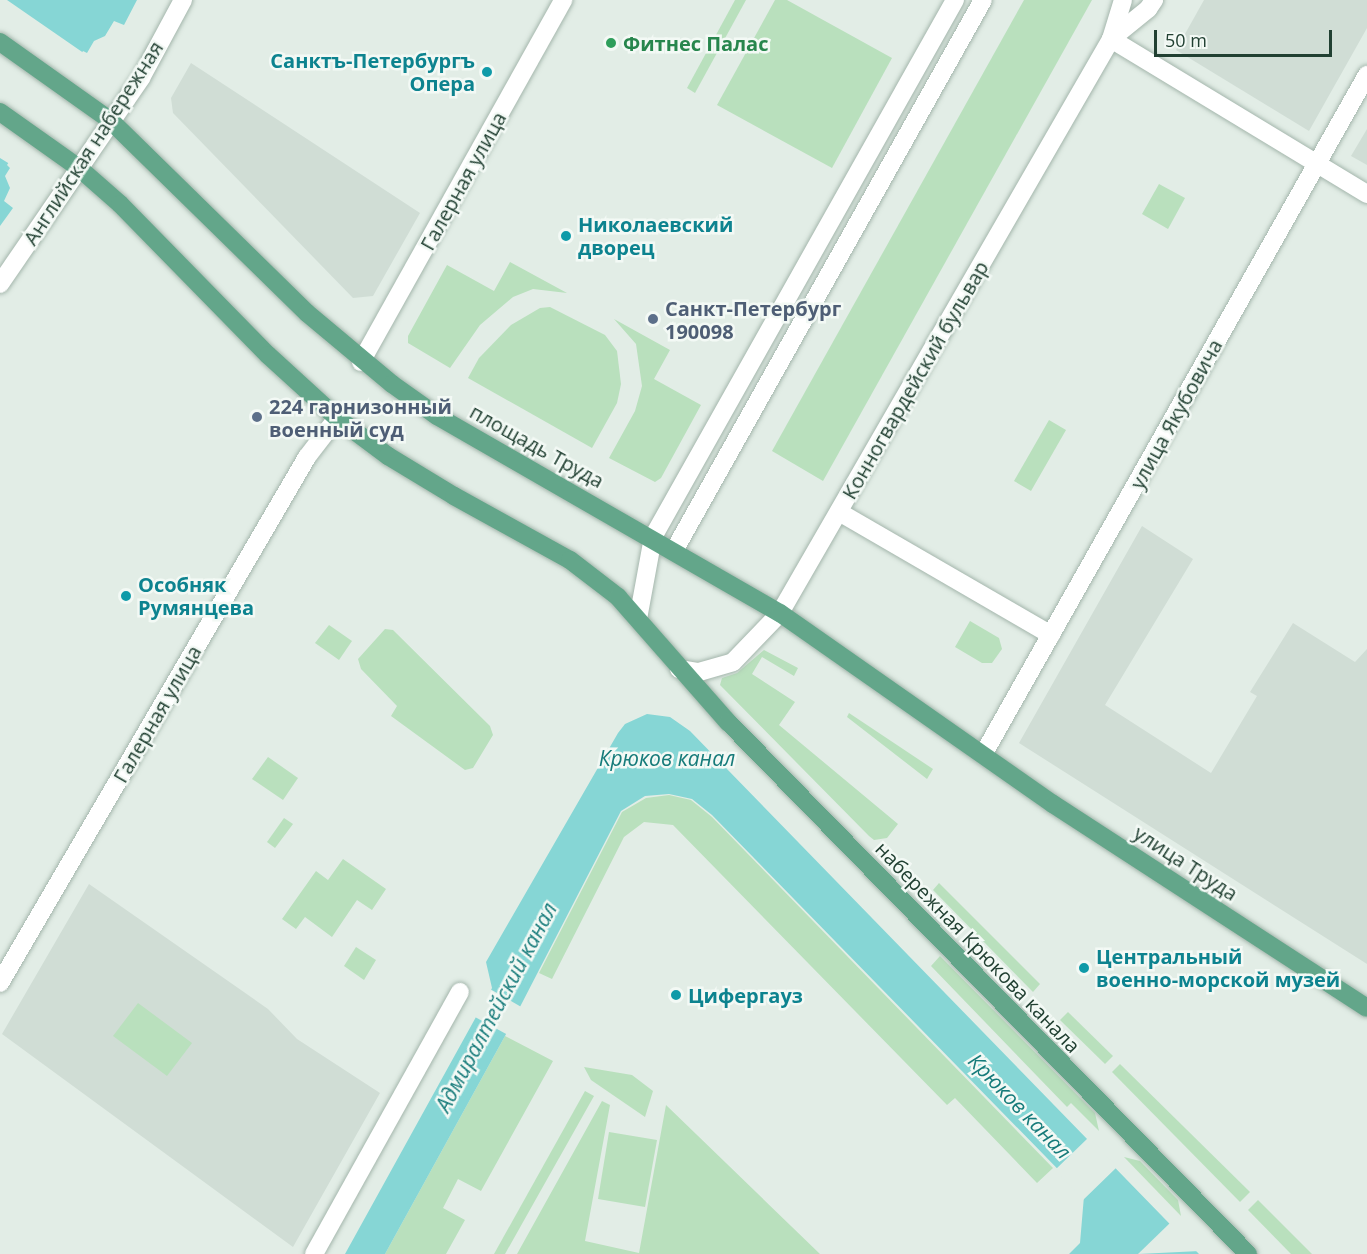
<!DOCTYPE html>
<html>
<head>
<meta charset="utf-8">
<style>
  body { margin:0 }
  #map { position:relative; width:1367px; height:1254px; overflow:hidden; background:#e2ede6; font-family:"Open Sans",sans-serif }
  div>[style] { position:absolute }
  .built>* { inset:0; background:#d0ddd5 }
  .green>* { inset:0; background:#b9e0bd }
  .water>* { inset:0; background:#86d6d5 }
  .pier>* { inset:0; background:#e2ede6 }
  .roads { filter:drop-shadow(0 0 2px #a4b6ac) drop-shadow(0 0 2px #a4b6ac) }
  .minor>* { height:18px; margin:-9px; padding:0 9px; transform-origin:9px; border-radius:9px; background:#fff }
  .tertiary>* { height:18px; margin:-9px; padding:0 9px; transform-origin:9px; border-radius:9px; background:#fff }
  .secondary>* { height:18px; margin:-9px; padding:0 9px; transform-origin:9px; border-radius:9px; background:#fff }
  .primary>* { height:18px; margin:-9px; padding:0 9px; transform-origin:9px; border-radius:9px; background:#63a68a }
  .dots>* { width:16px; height:16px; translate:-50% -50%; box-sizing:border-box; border:3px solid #f3f9f5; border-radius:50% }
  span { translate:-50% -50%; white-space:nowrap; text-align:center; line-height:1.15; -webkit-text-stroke:5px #f3f9f5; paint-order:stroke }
  .leisure-label { font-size:20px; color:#27864d; font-weight:700 }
  .left { translate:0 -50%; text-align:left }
  .culture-label { font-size:20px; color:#0d838f; font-weight:700 }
  .right { translate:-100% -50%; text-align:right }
  .street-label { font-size:20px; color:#214032 }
  .service-label { font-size:20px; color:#4e5e75; font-weight:700 }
  .water-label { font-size:21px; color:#167b7a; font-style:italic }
  .scale { position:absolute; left:1154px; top:30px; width:178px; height:27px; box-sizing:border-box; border:3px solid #214032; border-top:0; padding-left:8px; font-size:18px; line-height:21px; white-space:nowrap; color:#214032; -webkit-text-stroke:4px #f3f9f5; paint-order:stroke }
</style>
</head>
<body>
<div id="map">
  <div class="built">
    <div style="clip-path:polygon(1204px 0,1367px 0,1367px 28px,1309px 131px,1176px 50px)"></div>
    <div style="clip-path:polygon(191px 63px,420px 213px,373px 296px,353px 298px,173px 113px,171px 98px)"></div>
    <div style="clip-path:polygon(1367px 129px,1367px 165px,1351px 156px)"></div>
    <div style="clip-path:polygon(1142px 526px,1193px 559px,1105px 705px,1211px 773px,1257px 696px,1250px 692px,1293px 623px,1355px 662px,1367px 649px,1367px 964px,1019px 743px)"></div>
    <div style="clip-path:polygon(89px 884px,268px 1009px,297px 1039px,380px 1093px,293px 1247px,2px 1034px)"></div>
  </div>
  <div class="green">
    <div style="clip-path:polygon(735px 0,746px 0,695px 93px,687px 88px)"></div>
    <div style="clip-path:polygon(775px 0,787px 0,892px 58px,832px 168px,717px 105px)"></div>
    <div style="clip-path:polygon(1024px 0,1092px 0,823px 481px,772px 451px)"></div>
    <div style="clip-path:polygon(1159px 184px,1185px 198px,1168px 229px,1142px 214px)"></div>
    <div style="clip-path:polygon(510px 262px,567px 293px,533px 289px,513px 297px,480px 325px,450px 368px,408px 343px,408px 336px,447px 265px,494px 291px)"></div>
    <div style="clip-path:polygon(550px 307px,605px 335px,617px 351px,621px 384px,617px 403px,592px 448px,468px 378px,479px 358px,511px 325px,540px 308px)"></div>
    <div style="clip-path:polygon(614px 319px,670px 350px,654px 379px,701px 405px,661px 478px,655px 482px,609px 458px,635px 411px,642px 386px,636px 344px)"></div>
    <div style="clip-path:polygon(1049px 420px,1066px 430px,1031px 491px,1014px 481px)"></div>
    <div style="clip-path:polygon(970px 621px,999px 638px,1002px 649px,992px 663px,982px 663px,955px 647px)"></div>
    <div style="clip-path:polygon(329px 625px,352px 641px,339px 660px,315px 643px)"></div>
    <div style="clip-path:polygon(385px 629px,393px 630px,490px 726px,493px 735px,473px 768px,465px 770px,391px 716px,397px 706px,361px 669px,358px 659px)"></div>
    <div style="clip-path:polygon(764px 650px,798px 668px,794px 676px,762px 657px,752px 674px,795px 702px,779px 725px,898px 824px,887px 838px,874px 840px,869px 836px,720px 685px,722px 678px,737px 673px)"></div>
    <div style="clip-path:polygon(849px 713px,933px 769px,927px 779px,847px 717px)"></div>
    <div style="clip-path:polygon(268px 757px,298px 778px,283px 800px,252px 779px)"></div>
    <div style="clip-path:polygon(669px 795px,691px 800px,712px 817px,1053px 1168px,1037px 1183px,955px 1098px,947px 1105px,673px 825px,644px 822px,624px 837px,552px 979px,539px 973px,622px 812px,646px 798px)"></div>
    <div style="clip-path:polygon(284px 818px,293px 824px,275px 848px,267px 842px)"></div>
    <div style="clip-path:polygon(343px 859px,386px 889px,372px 910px,357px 900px,332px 937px,305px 917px,296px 929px,282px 919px,316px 871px,328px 880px)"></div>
    <div style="clip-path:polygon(939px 883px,1040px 984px,1033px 992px,933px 890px)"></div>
    <div style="clip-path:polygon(356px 947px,376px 960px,364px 980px,344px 966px)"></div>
    <div style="clip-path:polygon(940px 956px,1095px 1113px,1099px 1131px,1071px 1103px,1067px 1107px,931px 966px)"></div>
    <div style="clip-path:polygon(138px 1003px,192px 1043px,167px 1076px,113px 1036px)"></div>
    <div style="clip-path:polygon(1068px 1012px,1113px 1056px,1105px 1064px,1060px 1020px)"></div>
    <div style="clip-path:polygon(505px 1036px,553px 1061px,481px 1191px,458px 1179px,443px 1208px,465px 1220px,446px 1254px,385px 1254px)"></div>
    <div style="clip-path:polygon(1120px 1064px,1250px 1192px,1240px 1202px,1112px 1072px)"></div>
    <div style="clip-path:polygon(584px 1067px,632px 1075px,653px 1091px,645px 1117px,591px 1080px)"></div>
    <div style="clip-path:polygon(585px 1091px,594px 1096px,505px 1254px,494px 1254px)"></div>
    <div style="clip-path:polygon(602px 1101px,610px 1105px,585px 1241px,639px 1253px,666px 1105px,820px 1254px,517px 1254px)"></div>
    <div style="clip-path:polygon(609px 1132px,657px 1140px,645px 1207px,598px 1199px)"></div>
    <div style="clip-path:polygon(1124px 1157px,1140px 1161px,1178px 1200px,1181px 1216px)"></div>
    <div style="clip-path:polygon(1258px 1200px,1312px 1254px,1291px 1254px,1248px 1210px)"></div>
  </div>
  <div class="water">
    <div style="clip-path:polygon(0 0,137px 0,124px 25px,114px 21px,105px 36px,94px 41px,87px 53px,83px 51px,7px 165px,10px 168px,5px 176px,10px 188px,4px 201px,13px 208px,0 226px)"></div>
    <div style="clip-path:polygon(647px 714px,670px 717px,690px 731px,1199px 1254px,1069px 1254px,1080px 1243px,1084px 1196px,712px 815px,692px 799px,669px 794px,645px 796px,621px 811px,505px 1036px,385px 1254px,345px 1254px,492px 988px,486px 962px,618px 733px,625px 724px)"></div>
  </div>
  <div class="pier">
    <div style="clip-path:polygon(0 0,7px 0,88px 56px,84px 55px,13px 166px,0 158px)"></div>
    <div style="clip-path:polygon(490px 989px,523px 1008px,508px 1035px,475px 1017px)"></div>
    <div style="clip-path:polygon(1089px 1137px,1117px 1167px,1081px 1202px,1081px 1197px,1055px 1170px)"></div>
    <div style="clip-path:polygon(1171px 1222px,1200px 1251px,1138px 1254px)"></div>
  </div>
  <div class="roads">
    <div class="minor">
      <div style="left:361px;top:362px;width:415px;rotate:-60.8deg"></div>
      <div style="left:839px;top:512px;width:245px;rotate:30.1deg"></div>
      <div style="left:675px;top:549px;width:629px;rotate:-60.71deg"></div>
      <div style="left:984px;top:753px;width:779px;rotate:-60.54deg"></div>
      <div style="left:0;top:983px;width:609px;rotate:-59.73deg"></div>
      <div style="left:307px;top:457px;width:49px;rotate:-52.4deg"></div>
      <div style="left:314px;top:1254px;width:300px;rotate:-60.9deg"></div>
    </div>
    <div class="tertiary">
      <div style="left:1123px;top:0;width:41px;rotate:107.1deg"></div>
      <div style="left:1111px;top:39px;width:299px;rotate:31.2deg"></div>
      <div style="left:638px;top:619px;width:83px;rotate:-79.6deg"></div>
      <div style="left:653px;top:537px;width:616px;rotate:-60.65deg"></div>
    </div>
    <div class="secondary">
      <div style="left:0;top:284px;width:250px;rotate:-55.6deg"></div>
      <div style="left:141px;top:78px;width:89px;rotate:-61.7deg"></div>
      <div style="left:679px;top:669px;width:20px;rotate:9deg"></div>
      <div style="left:699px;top:672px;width:35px;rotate:-16deg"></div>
      <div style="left:733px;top:662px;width:68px;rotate:-46.2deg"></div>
      <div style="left:780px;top:613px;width:663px;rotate:-60.03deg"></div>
      <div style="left:1111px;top:39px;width:48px;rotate:-39deg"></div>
      <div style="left:1148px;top:9px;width:11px;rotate:-56deg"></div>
    </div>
    <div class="primary">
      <div style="left:0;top:42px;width:136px;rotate:35.4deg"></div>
      <div style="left:111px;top:121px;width:274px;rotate:44.4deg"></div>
      <div style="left:307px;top:313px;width:111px;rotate:39.9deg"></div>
      <div style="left:392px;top:384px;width:55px;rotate:35.4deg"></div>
      <div style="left:437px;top:416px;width:396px;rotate:29.9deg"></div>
      <div style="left:780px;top:613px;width:333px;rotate:35deg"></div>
      <div style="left:1053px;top:804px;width:374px;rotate:33deg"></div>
      <div style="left:0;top:112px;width:97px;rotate:35.3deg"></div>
      <div style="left:79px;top:168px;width:55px;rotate:41.3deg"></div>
      <div style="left:120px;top:204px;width:211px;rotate:45.6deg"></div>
      <div style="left:268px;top:355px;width:93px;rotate:42.4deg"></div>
      <div style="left:337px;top:418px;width:64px;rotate:36.7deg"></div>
      <div style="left:388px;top:456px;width:77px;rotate:31.2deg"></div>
      <div style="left:454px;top:496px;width:132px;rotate:28.9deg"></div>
      <div style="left:570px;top:560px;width:61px;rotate:37.6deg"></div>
      <div style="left:618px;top:597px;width:167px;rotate:48.7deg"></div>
      <div style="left:728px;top:722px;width:744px;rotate:45.65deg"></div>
    </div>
  </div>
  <div class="dots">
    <div style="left:611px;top:43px;background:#2e9e5b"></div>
    <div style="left:487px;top:72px;background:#0f9aa8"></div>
    <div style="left:566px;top:236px;background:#0f9aa8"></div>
    <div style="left:653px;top:319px;background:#5c6f8a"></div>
    <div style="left:257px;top:417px;background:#5c6f8a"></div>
    <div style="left:126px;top:596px;background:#0f9aa8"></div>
    <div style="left:1084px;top:968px;background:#0f9aa8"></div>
    <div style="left:676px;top:995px;background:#0f9aa8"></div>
  </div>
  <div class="leisure-label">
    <span class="left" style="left:623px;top:43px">Фитнес Палас</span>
  </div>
  <div class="culture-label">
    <span class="right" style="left:475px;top:72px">Санктъ-Петербургъ<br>Опера</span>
    <span class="left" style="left:578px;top:236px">Николаевский<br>дворец</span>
    <span class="left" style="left:138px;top:596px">Особняк<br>Румянцева</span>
    <span class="left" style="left:1096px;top:968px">Центральный<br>военно-морской музей</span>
    <span class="left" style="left:688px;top:995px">Цифергауз</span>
  </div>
  <div class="street-label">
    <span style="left:93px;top:143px;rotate:-57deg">Английская набережная</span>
    <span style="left:463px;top:181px;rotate:-61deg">Галерная улица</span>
    <span style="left:915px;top:380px;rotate:-60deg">Конногвардейский бульвар</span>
    <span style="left:1176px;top:414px;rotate:-61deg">улица Якубовича</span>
    <span style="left:537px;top:446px;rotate:29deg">площадь Труда</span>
    <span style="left:157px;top:714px;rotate:-60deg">Галерная улица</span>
    <span style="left:1186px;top:863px;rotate:33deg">улица Труда</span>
    <span style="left:978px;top:947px;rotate:46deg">набережная Крюкова канала</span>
  </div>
  <div class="service-label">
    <span class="left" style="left:665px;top:320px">Санкт-Петербург<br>190098</span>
    <span class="left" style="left:269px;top:418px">224 гарнизонный<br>военный суд</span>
  </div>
  <div class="water-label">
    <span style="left:667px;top:758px">Крюков канал</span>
    <span style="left:496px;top:1007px;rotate:-62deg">Адмиралтейский канал</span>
    <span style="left:1020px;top:1106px;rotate:46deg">Крюков канал</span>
  </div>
  <div class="scale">50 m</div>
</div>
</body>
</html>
